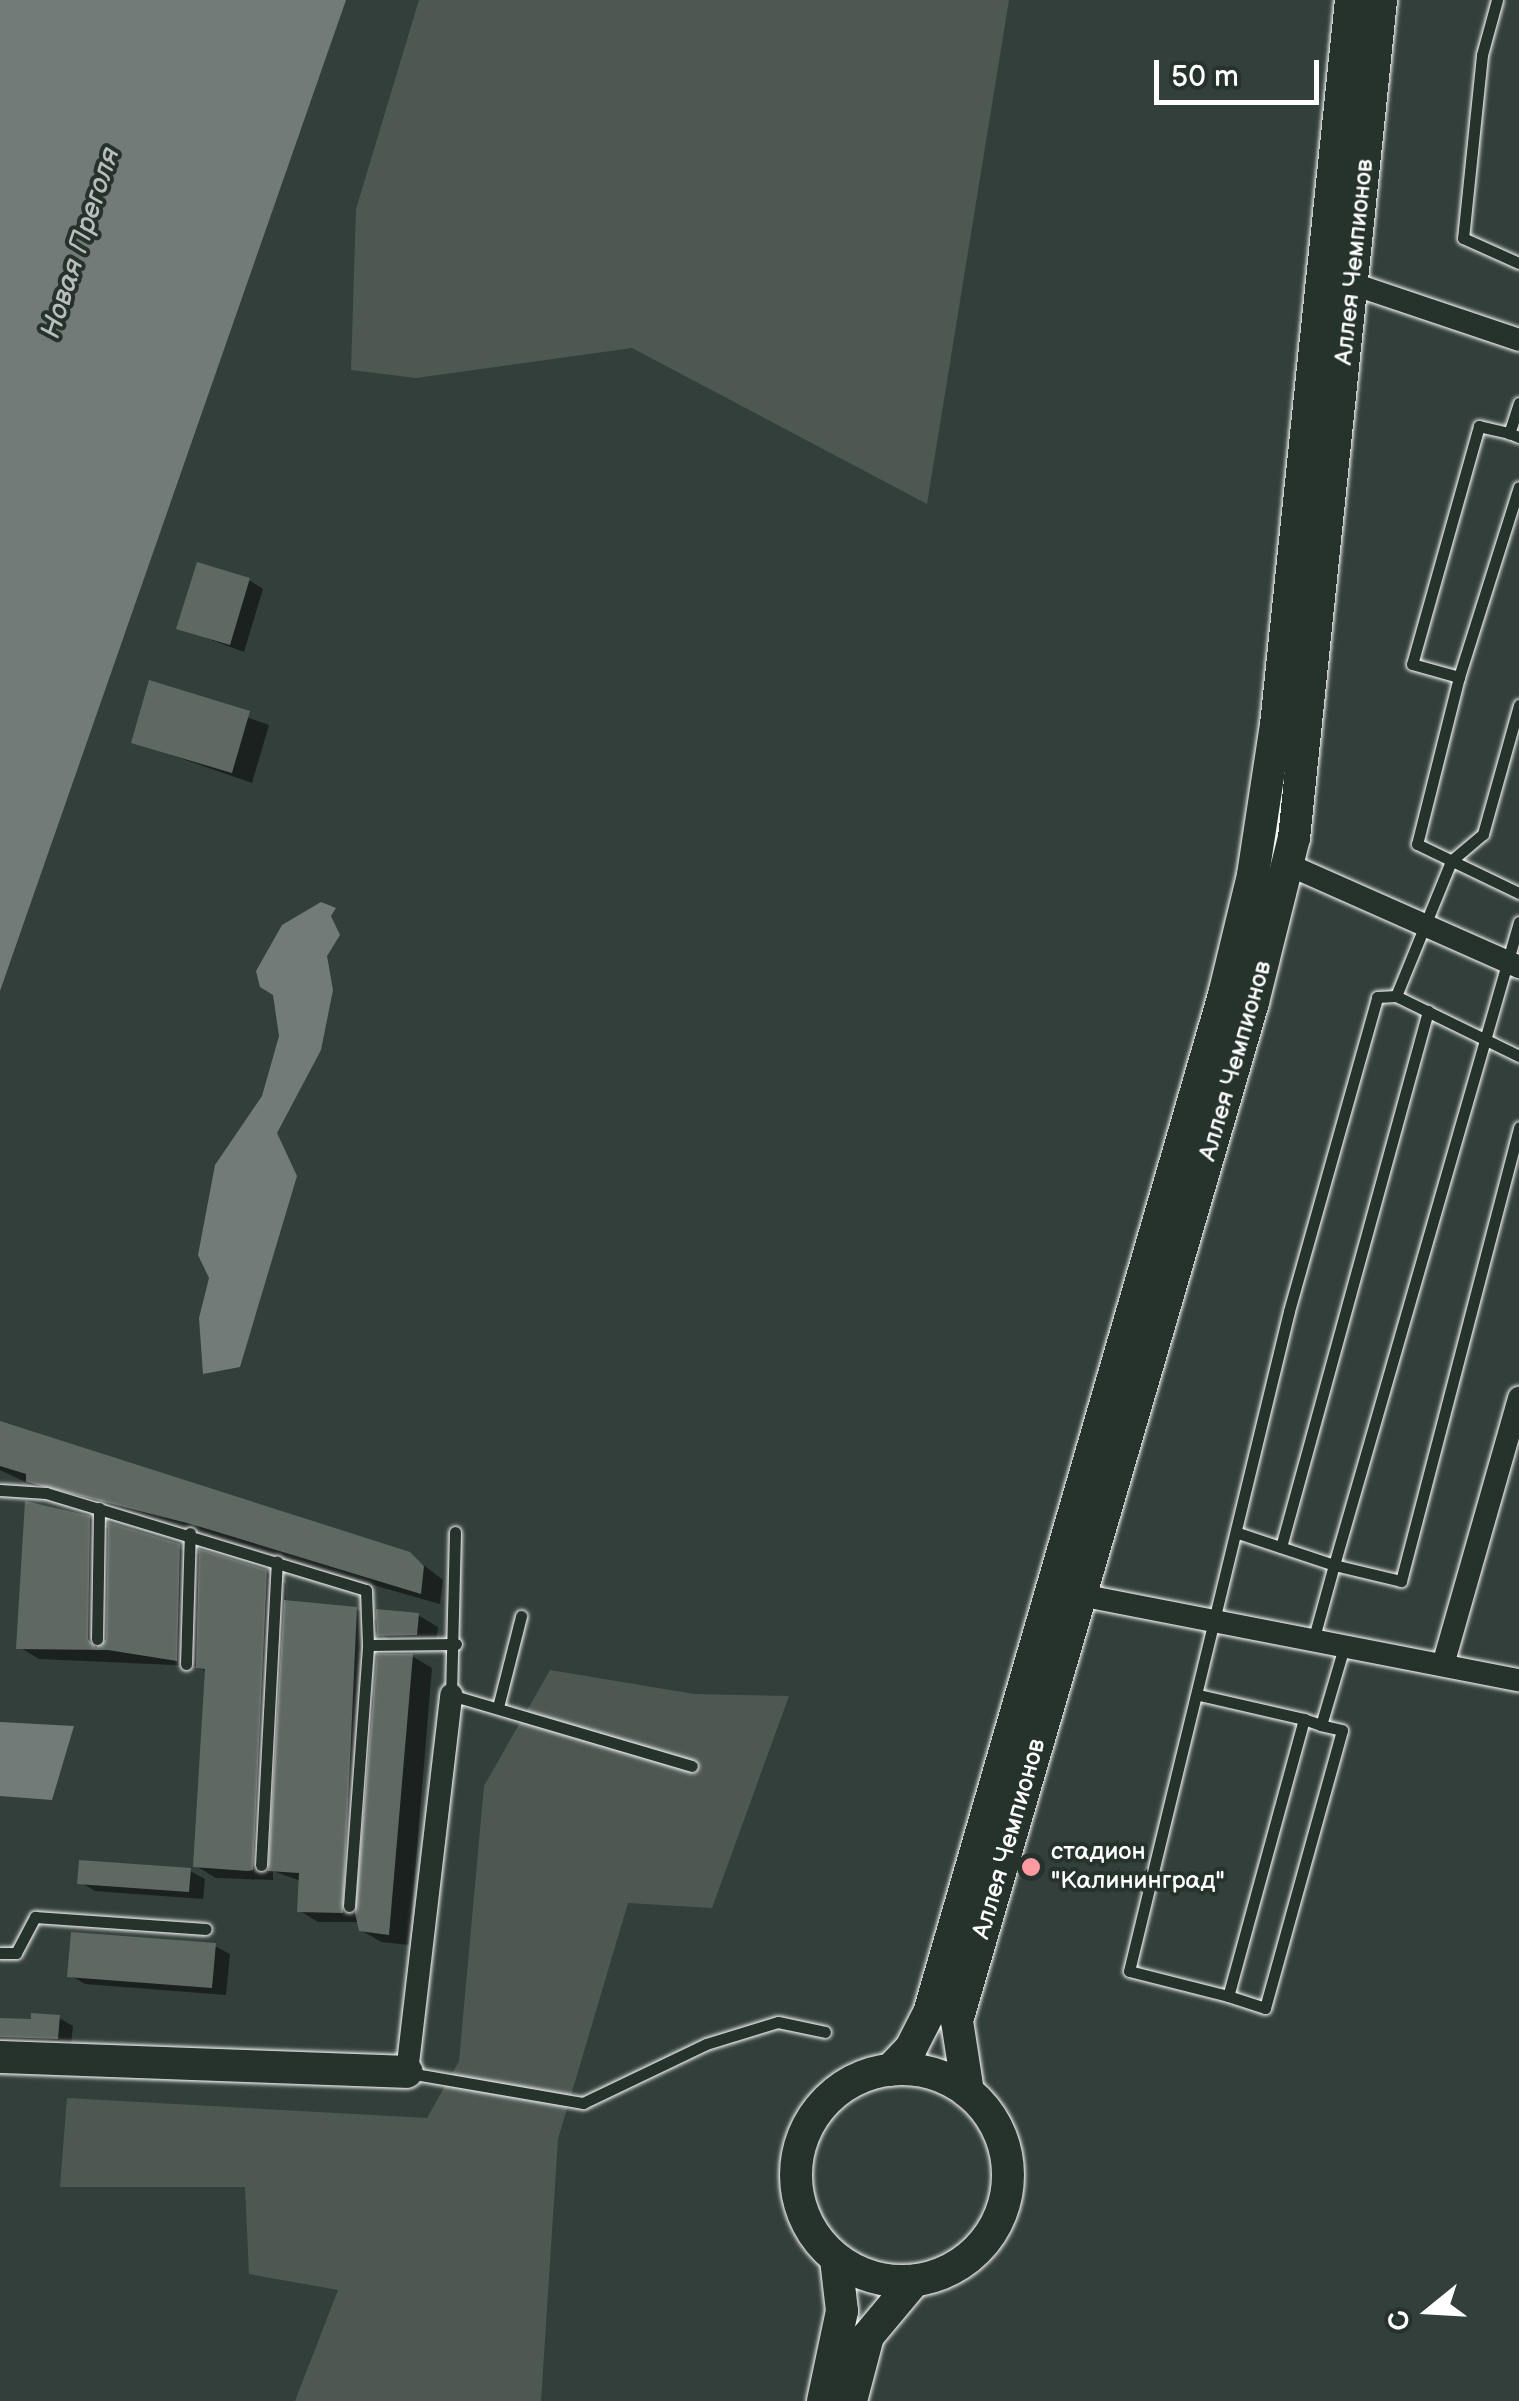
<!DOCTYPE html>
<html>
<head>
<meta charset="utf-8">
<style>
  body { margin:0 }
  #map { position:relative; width:1519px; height:2401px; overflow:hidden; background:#333f3a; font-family:"Balsamiq Sans",sans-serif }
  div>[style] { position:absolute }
  .green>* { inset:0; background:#4d5853 }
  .water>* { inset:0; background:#737b78 }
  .shadow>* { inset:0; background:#0007 }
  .building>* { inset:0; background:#5f6964 }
  .roads { filter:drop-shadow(0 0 2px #fff) drop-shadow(0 0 2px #fff) }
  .lane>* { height:11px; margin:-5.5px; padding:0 5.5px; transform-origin:5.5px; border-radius:5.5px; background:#26332d }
  .street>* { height:22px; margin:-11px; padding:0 11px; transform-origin:11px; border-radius:11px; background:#26332d }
  .secondary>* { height:32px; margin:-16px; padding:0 16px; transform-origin:16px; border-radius:16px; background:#26332d }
  .secondary>.ring { margin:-16px; padding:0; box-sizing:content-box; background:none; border:32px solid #26332d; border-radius:50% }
  .dots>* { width:28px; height:28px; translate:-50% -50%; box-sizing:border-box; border:5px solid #26332d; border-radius:50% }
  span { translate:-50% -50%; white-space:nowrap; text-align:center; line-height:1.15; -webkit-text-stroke:8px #26332d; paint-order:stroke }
  .street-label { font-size:25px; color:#fff }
  .poi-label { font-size:25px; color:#fff }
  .left { translate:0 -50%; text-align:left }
  .water-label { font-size:28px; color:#b9bdbc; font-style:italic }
  .north { position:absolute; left:1379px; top:2261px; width:100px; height:100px; -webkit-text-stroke:8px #26332d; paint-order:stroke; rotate:252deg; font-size:28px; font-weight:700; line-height:40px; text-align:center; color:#fff }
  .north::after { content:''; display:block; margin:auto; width:35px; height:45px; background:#fff; clip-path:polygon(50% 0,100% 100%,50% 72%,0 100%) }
  .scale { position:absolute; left:1154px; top:60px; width:165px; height:45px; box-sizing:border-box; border:5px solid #fff; border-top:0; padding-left:12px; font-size:30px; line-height:35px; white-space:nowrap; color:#fff; -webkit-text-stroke:8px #26332d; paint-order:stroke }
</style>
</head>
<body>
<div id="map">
  <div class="green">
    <div style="clip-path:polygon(419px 0,1009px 0,927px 504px,632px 348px,416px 378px,351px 370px,356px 209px)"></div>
    <div style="clip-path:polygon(550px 1670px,694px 1694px,789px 1696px,712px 1908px,628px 1903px,558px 2139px,541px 2401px,295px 2401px,338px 2290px,249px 2274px,245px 2187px,60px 2187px,67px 2098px,427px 2118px,459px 2061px,484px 1786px)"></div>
  </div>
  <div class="water">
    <div style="clip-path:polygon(0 0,346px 0,0 991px)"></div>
    <div style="clip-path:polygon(321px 902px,336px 908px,331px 916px,340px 935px,327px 956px,333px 990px,321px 1050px,277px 1133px,297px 1176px,240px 1367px,203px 1374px,199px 1318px,209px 1278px,198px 1255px,215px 1165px,262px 1096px,279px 1036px,273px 995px,260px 987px,256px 971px,282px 925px)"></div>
    <div style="clip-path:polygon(0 1722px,74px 1726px,52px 1800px,0 1796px)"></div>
  </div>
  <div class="shadow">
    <div style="clip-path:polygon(249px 580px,263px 589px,244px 652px,179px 628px)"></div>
    <div style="clip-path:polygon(151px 684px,269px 725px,252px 783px,134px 742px)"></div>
    <div style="clip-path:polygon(0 1424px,409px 1554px,443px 1580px,440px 1604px,49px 1493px,0 1470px)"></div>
    <div style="clip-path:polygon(89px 1518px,111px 1531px,266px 1572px,286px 1584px,286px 1603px,356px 1609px,379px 1622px,418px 1615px,438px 1627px,436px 1645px,400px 1646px,375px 1631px,372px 1697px,412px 1656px,432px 1668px,409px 1945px,381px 1942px,361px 1930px,362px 1922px,318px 1922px,300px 1911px,301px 1881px,273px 1871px,273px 1880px,216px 1878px,196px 1866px,208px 1672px,196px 1666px,39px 1659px,19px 1647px)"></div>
    <div style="clip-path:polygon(190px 1871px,205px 1879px,203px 1899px,95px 1891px,80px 1882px)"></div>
    <div style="clip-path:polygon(215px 1946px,230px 1954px,226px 1995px,85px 1984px,70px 1975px)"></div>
    <div style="clip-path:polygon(59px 2018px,73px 2026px,71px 2045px,0 2046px,0 2020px)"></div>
  </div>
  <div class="building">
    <div style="clip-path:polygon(197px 562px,250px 578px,230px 645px,176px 629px)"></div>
    <div style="clip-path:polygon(149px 680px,250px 711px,232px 773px,131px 743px)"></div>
    <div style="clip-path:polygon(0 1421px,410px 1552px,424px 1566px,421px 1594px,191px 1524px,26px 1482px,26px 1474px,0 1466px)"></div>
    <div style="clip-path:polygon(25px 1501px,90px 1516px,88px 1639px,96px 1648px,106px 1639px,108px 1522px,180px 1544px,177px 1661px,108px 1650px,16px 1649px)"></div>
    <div style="clip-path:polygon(199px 1549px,267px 1570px,253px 1870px,248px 1871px,193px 1867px,205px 1669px,196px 1668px)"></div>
    <div style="clip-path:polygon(284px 1600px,357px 1607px,343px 1913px,297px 1912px,299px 1873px,268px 1871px)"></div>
    <div style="clip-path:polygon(376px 1609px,419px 1613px,417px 1635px,377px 1636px)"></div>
    <div style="clip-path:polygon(377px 1654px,413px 1654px,389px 1935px,359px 1931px,355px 1913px)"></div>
    <div style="clip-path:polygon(79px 1860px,191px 1868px,189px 1892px,77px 1884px)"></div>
    <div style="clip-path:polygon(71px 1932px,216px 1943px,212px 1988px,67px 1977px)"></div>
    <div style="clip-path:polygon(31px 2013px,60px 2015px,58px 2039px,0 2037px,0 2018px,31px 2019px)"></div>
  </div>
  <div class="roads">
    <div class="lane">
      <div style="left:1497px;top:0;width:57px;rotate:105.3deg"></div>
      <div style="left:1482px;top:55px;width:184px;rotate:95.9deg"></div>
      <div style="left:1463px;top:238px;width:61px;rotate:24.1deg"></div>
      <div style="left:1519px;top:403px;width:32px;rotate:108deg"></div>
      <div style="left:1509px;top:433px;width:11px;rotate:22deg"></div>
      <div style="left:1509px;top:433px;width:31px;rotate:-167deg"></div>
      <div style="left:1479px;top:426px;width:247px;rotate:105.7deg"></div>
      <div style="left:1412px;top:664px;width:49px;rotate:15.5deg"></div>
      <div style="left:1459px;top:677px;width:172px;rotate:104.1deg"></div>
      <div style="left:1417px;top:844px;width:113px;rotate:25.7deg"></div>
      <div style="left:1459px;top:677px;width:199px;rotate:-72.5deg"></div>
      <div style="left:1396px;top:996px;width:137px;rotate:26deg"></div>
      <div style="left:0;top:1490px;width:46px;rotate:3.7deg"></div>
      <div style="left:46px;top:1493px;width:334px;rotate:16.9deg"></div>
      <div style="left:366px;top:1590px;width:55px;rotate:87.9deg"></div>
      <div style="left:368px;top:1645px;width:88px;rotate:-0.7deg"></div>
      <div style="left:455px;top:1532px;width:163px;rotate:91.4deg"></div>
      <div style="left:451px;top:1695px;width:251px;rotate:16.4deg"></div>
      <div style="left:1238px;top:1533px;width:101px;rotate:18.4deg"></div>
      <div style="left:1334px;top:1565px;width:669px;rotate:-73.95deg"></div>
      <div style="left:1281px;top:1547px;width:556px;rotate:-74.66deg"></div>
      <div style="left:97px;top:1639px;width:131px;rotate:-89.1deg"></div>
      <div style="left:1313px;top:1641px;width:79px;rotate:-74.6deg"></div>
      <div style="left:1334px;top:1565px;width:69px;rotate:13.4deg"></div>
      <div style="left:1401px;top:1581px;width:469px;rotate:-75.4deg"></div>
      <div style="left:1344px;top:1647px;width:81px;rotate:106.4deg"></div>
      <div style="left:1321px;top:1725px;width:18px;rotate:-161deg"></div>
      <div style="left:1304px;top:1719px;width:287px;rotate:105.3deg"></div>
      <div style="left:1228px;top:1996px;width:102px;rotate:-165.8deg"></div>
      <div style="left:1129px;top:1971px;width:679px;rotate:-76.37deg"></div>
      <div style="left:1289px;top:1311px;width:326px;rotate:-74.3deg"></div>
      <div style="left:1377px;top:997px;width:19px;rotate:-3deg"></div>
      <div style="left:1396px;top:996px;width:146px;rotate:-67.8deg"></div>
      <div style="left:1451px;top:861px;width:42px;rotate:-40.2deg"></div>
      <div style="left:1483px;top:834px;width:134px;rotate:-74.4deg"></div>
      <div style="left:186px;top:1664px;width:131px;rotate:-88.3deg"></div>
      <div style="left:1199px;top:1695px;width:108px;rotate:12.9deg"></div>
      <div style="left:498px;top:1707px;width:94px;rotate:-75.8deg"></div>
      <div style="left:261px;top:1865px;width:304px;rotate:-87deg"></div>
      <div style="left:349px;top:1906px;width:262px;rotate:-85.8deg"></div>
      <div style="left:0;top:1953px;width:16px"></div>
      <div style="left:16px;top:1953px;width:41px;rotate:-62.2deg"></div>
      <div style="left:35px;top:1917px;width:171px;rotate:4deg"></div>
      <div style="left:1228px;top:1996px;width:39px;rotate:18deg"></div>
      <div style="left:1265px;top:2008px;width:288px;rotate:-74.5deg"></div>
      <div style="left:1342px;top:1730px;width:22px;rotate:-167deg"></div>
      <div style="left:409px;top:2073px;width:177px;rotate:9.8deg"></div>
      <div style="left:583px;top:2103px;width:136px;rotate:-25.6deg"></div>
      <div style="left:706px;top:2044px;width:75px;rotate:-17deg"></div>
      <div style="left:778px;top:2022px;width:48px;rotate:12deg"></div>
    </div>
    <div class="street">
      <div style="left:1353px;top:284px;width:175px;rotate:18.6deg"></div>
      <div style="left:1289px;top:865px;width:252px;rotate:23.9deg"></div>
      <div style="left:1080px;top:1595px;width:447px;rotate:11deg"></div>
      <div style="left:1443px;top:1665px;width:278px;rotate:-74.1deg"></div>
      <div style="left:407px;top:2072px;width:380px;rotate:-83.3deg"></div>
    </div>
    <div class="secondary">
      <div style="left:0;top:2057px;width:407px;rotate:2.1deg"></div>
      <div class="ring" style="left:796px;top:2069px;width:180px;height:180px"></div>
      <div style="left:890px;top:2070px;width:30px;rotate:-46deg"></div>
      <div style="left:911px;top:2048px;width:39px;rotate:-63deg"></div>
      <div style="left:929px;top:2013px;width:1060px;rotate:-73.84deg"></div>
      <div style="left:1224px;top:995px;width:123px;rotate:-76.4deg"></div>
      <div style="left:1253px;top:875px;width:152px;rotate:-81.3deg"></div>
      <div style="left:1276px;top:725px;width:729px;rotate:-84.09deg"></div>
      <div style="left:968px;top:2092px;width:72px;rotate:-98.8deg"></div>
      <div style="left:957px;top:2021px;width:1061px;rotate:-73.8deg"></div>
      <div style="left:1253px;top:1002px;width:169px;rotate:-76deg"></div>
      <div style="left:1294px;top:838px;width:843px;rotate:-84.07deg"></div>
      <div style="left:823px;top:2401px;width:92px;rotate:-78.1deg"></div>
      <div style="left:842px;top:2311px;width:52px;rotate:-96.6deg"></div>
      <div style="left:851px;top:2401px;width:67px;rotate:-75.3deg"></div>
      <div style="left:868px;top:2336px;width:72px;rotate:-50.1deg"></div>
    </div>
  </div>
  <div class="dots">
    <div style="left:1031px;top:1867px;background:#ff9aa2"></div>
  </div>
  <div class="street-label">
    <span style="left:1355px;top:262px;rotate:-84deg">Аллея Чемпионов</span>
    <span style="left:1236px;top:1061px;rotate:-74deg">Аллея Чемпионов</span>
    <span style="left:1010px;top:1839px;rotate:-74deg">Аллея Чемпионов</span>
  </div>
  <div class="poi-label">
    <span class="left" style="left:1051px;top:1867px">стадион<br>"Калининград"</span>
  </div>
  <div class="water-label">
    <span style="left:81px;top:243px;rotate:-72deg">Новая Преголя</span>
  </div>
  <div class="north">С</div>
  <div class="scale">50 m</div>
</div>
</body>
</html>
